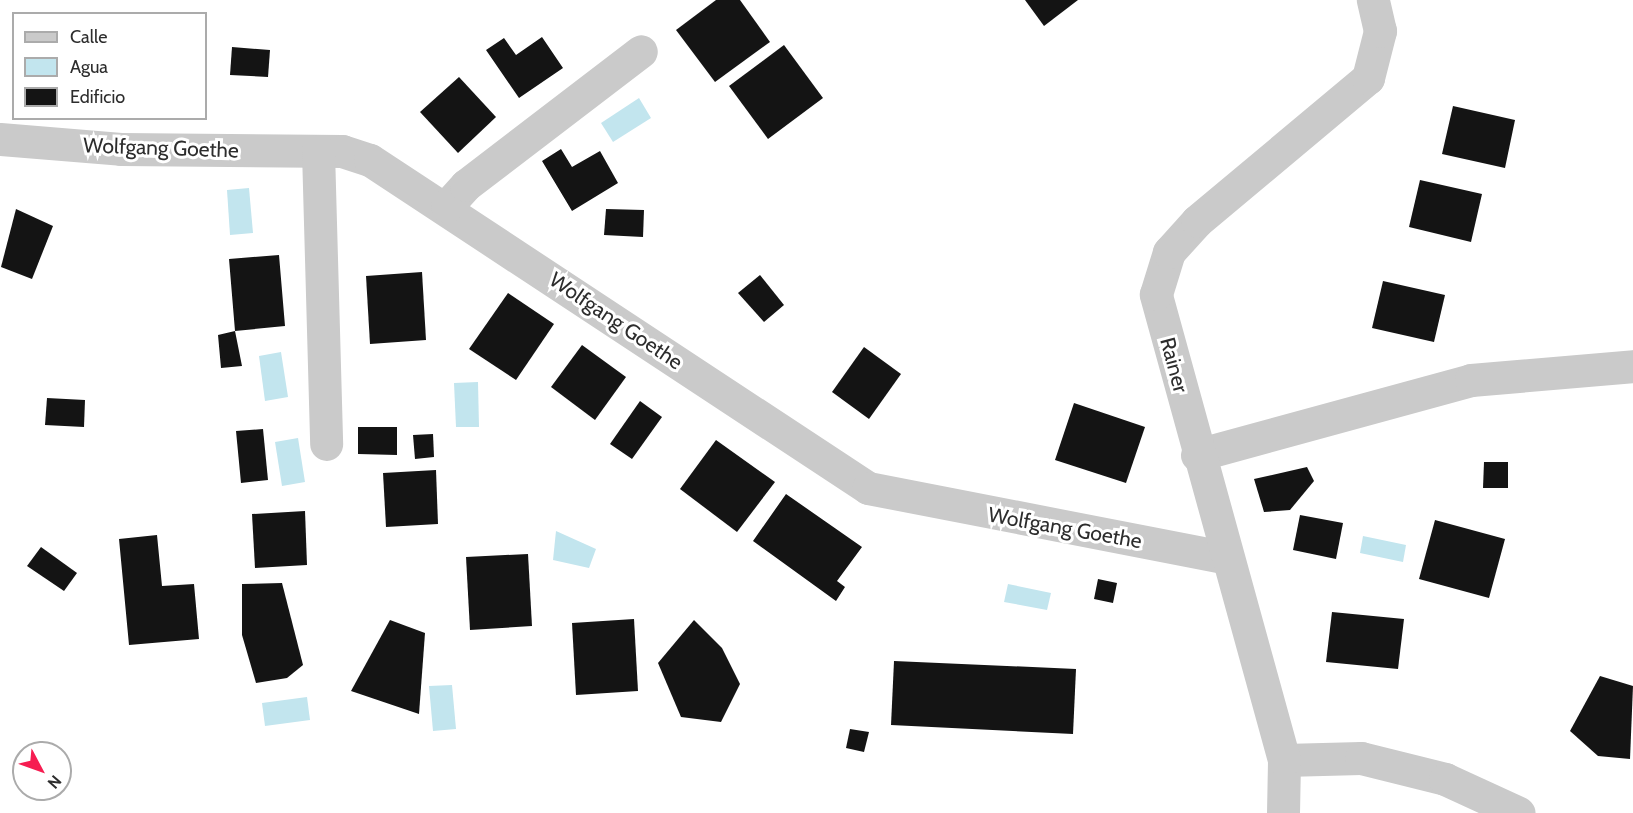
<!DOCTYPE html>
<html>
<head>
<meta charset="utf-8">
<style>
  body { margin:0 }
  #map { position:relative; width:1633px; height:813px; overflow:hidden; background:#fff; font-family:Cabin,sans-serif }
  div>[style] { position:absolute }
  .water>* { inset:0; background:#c2e5ee }
  .building>* { inset:0; background:#141414 }
  .street>* { height:33px; margin:-16.5px; padding:0 16.5px; transform-origin:16.5px; border-radius:16.5px; background:#cacaca }
  span { translate:-50% -50%; white-space:nowrap; text-align:center; line-height:1.15; -webkit-text-stroke:6px #fff; paint-order:stroke }
  .street-label { font-size:21px; color:#2d2d2d }
  .legend { position:absolute; left:12px; top:12px; width:195px; height:108px; box-sizing:border-box; background:#fff; border:2px solid #ababab; margin:0; padding:8px 10px; list-style:none; font-size:18px; color:#2d2d2d }
  .legend li { display:flex; align-items:center; gap:12px; height:30px }
  .legend b { width:30px; border:2px solid #ababab }
  .north { position:absolute; left:12px; top:741px; width:60px; height:60px; box-sizing:border-box; background:#fff; border:2px solid #ababab; border-radius:50%; rotate:131deg; font-size:16px; font-weight:700; line-height:24px; text-align:center; color:#2d2d2d }
  .north::after { content:''; display:block; margin:auto; width:21px; height:27px; background:#f61d51; clip-path:polygon(50% 0,100% 100%,50% 72%,0 100%) }
</style>
</head>
<body>
<div id="map">
  <div class="water">
    <div style="clip-path:polygon(639px 98px,651px 118px,613px 142px,601px 123px)"></div>
    <div style="clip-path:polygon(249px 188px,253px 233px,230px 235px,227px 190px)"></div>
    <div style="clip-path:polygon(281px 352px,288px 397px,265px 401px,259px 356px)"></div>
    <div style="clip-path:polygon(478px 382px,479px 427px,456px 427px,454px 383px)"></div>
    <div style="clip-path:polygon(298px 438px,305px 482px,282px 486px,275px 442px)"></div>
    <div style="clip-path:polygon(556px 531px,596px 549px,589px 568px,553px 560px)"></div>
    <div style="clip-path:polygon(1363px 536px,1406px 545px,1403px 562px,1360px 553px)"></div>
    <div style="clip-path:polygon(1008px 584px,1051px 593px,1047px 610px,1004px 602px)"></div>
    <div style="clip-path:polygon(452px 685px,456px 729px,433px 731px,429px 686px)"></div>
    <div style="clip-path:polygon(307px 697px,310px 720px,265px 726px,262px 703px)"></div>
  </div>
  <div class="building">
    <div style="clip-path:polygon(716px 0,740px 0,770px 42px,715px 82px,676px 30px)"></div>
    <div style="clip-path:polygon(1025px 0,1078px 0,1044px 26px)"></div>
    <div style="clip-path:polygon(542px 37px,563px 68px,519px 98px,486px 50px,504px 38px,516px 55px)"></div>
    <div style="clip-path:polygon(784px 45px,823px 98px,768px 139px,729px 86px)"></div>
    <div style="clip-path:polygon(232px 47px,270px 50px,268px 77px,230px 75px)"></div>
    <div style="clip-path:polygon(459px 77px,496px 117px,458px 153px,420px 112px)"></div>
    <div style="clip-path:polygon(1453px 106px,1515px 120px,1505px 168px,1442px 154px)"></div>
    <div style="clip-path:polygon(561px 149px,572px 167px,600px 151px,618px 183px,572px 211px,542px 161px)"></div>
    <div style="clip-path:polygon(1420px 180px,1482px 194px,1471px 242px,1409px 227px)"></div>
    <div style="clip-path:polygon(16px 209px,53px 226px,32px 279px,1px 267px)"></div>
    <div style="clip-path:polygon(606px 209px,644px 210px,643px 237px,604px 235px)"></div>
    <div style="clip-path:polygon(279px 255px,285px 326px,235px 331px,242px 366px,221px 368px,218px 335px,235px 331px,229px 259px)"></div>
    <div style="clip-path:polygon(422px 272px,426px 340px,370px 344px,366px 276px)"></div>
    <div style="clip-path:polygon(760px 275px,784px 305px,764px 322px,738px 293px)"></div>
    <div style="clip-path:polygon(1383px 281px,1445px 295px,1434px 342px,1372px 328px)"></div>
    <div style="clip-path:polygon(508px 293px,554px 324px,516px 380px,469px 349px)"></div>
    <div style="clip-path:polygon(582px 345px,626px 377px,595px 420px,551px 387px)"></div>
    <div style="clip-path:polygon(864px 347px,901px 374px,869px 419px,832px 392px)"></div>
    <div style="clip-path:polygon(47px 398px,85px 400px,84px 427px,45px 425px)"></div>
    <div style="clip-path:polygon(640px 401px,662px 417px,632px 459px,610px 444px)"></div>
    <div style="clip-path:polygon(1074px 403px,1145px 427px,1126px 483px,1055px 460px)"></div>
    <div style="clip-path:polygon(358px 427px,397px 427px,397px 455px,358px 454px)"></div>
    <div style="clip-path:polygon(263px 429px,268px 480px,241px 483px,236px 431px)"></div>
    <div style="clip-path:polygon(433px 434px,434px 457px,415px 459px,413px 435px)"></div>
    <div style="clip-path:polygon(716px 440px,775px 482px,737px 532px,680px 489px)"></div>
    <div style="clip-path:polygon(1484px 462px,1508px 462px,1508px 488px,1483px 488px)"></div>
    <div style="clip-path:polygon(1307px 467px,1314px 481px,1290px 510px,1264px 512px,1254px 479px)"></div>
    <div style="clip-path:polygon(436px 470px,438px 524px,386px 527px,383px 473px)"></div>
    <div style="clip-path:polygon(786px 494px,862px 547px,837px 581px,845px 587px,836px 601px,753px 541px)"></div>
    <div style="clip-path:polygon(305px 511px,307px 565px,255px 568px,252px 514px)"></div>
    <div style="clip-path:polygon(1300px 515px,1343px 523px,1336px 559px,1293px 550px)"></div>
    <div style="clip-path:polygon(1435px 520px,1505px 539px,1489px 598px,1419px 579px)"></div>
    <div style="clip-path:polygon(157px 535px,162px 586px,194px 584px,199px 639px,129px 645px,119px 539px)"></div>
    <div style="clip-path:polygon(41px 547px,77px 573px,64px 591px,27px 566px)"></div>
    <div style="clip-path:polygon(528px 554px,532px 626px,470px 630px,466px 557px)"></div>
    <div style="clip-path:polygon(1098px 579px,1117px 583px,1113px 603px,1094px 599px)"></div>
    <div style="clip-path:polygon(282px 583px,303px 665px,287px 678px,256px 683px,242px 635px,242px 584px)"></div>
    <div style="clip-path:polygon(1332px 612px,1404px 619px,1398px 669px,1326px 662px)"></div>
    <div style="clip-path:polygon(634px 619px,638px 691px,576px 695px,572px 623px)"></div>
    <div style="clip-path:polygon(390px 620px,425px 633px,419px 714px,351px 691px)"></div>
    <div style="clip-path:polygon(694px 620px,722px 648px,740px 684px,721px 722px,681px 717px,658px 663px)"></div>
    <div style="clip-path:polygon(894px 661px,1076px 669px,1073px 734px,891px 725px)"></div>
    <div style="clip-path:polygon(1600px 676px,1633px 686px,1630px 759px,1598px 756px,1570px 731px)"></div>
    <div style="clip-path:polygon(850px 729px,869px 732px,864px 752px,846px 748px)"></div>
  </div>
  <div class="street">
    <div style="left:0;top:139px;width:121px;rotate:4.7deg"></div>
    <div style="left:121px;top:149px;width:221px;rotate:0.5deg"></div>
    <div style="left:342px;top:151px;width:29px;rotate:18deg"></div>
    <div style="left:370px;top:160px;width:596px;rotate:33.37deg"></div>
    <div style="left:868px;top:488px;width:363px;rotate:11deg"></div>
    <div style="left:318px;top:151px;width:293px;rotate:88.4deg"></div>
    <div style="left:447px;top:206px;width:28px;rotate:-48deg"></div>
    <div style="left:466px;top:185px;width:220px;rotate:-37.4deg"></div>
    <div style="left:1197px;top:455px;width:284px;rotate:-15.3deg"></div>
    <div style="left:1471px;top:380px;width:163px;rotate:-4.9deg"></div>
    <div style="left:1284px;top:760px;width:77px;rotate:-1.5deg"></div>
    <div style="left:1361px;top:758px;width:87px;rotate:14deg"></div>
    <div style="left:1445px;top:779px;width:81px;rotate:24.7deg"></div>
    <div style="left:1283px;top:813px;width:53px;rotate:-88.9deg"></div>
    <div style="left:1284px;top:760px;width:483px;rotate:-105.4deg"></div>
    <div style="left:1156px;top:294px;width:44px;rotate:-72.8deg"></div>
    <div style="left:1169px;top:252px;width:42px;rotate:-47.9deg"></div>
    <div style="left:1197px;top:221px;width:223px;rotate:-39.9deg"></div>
    <div style="left:1368px;top:78px;width:49px;rotate:-75.7deg"></div>
    <div style="left:1380px;top:31px;width:32px;rotate:-103deg"></div>
  </div>
  <div class="street-label">
    <span style="left:161px;top:148px;rotate:2deg">Wolfgang Goethe</span>
    <span style="left:616px;top:321px;rotate:34deg">Wolfgang Goethe</span>
    <span style="left:1174px;top:365px;rotate:75deg">Rainer</span>
    <span style="left:1065px;top:528px;rotate:10deg">Wolfgang Goethe</span>
  </div>
  <ul class="legend">
  <li><b style="height:8px;background:#cacaca"></b>Calle</li>
  <li><b style="height:16px;background:#c2e5ee"></b>Agua</li>
  <li><b style="height:16px;background:#141414"></b>Edificio</li>
  </ul>
  <div class="north">N</div>
</div>
</body>
</html>
